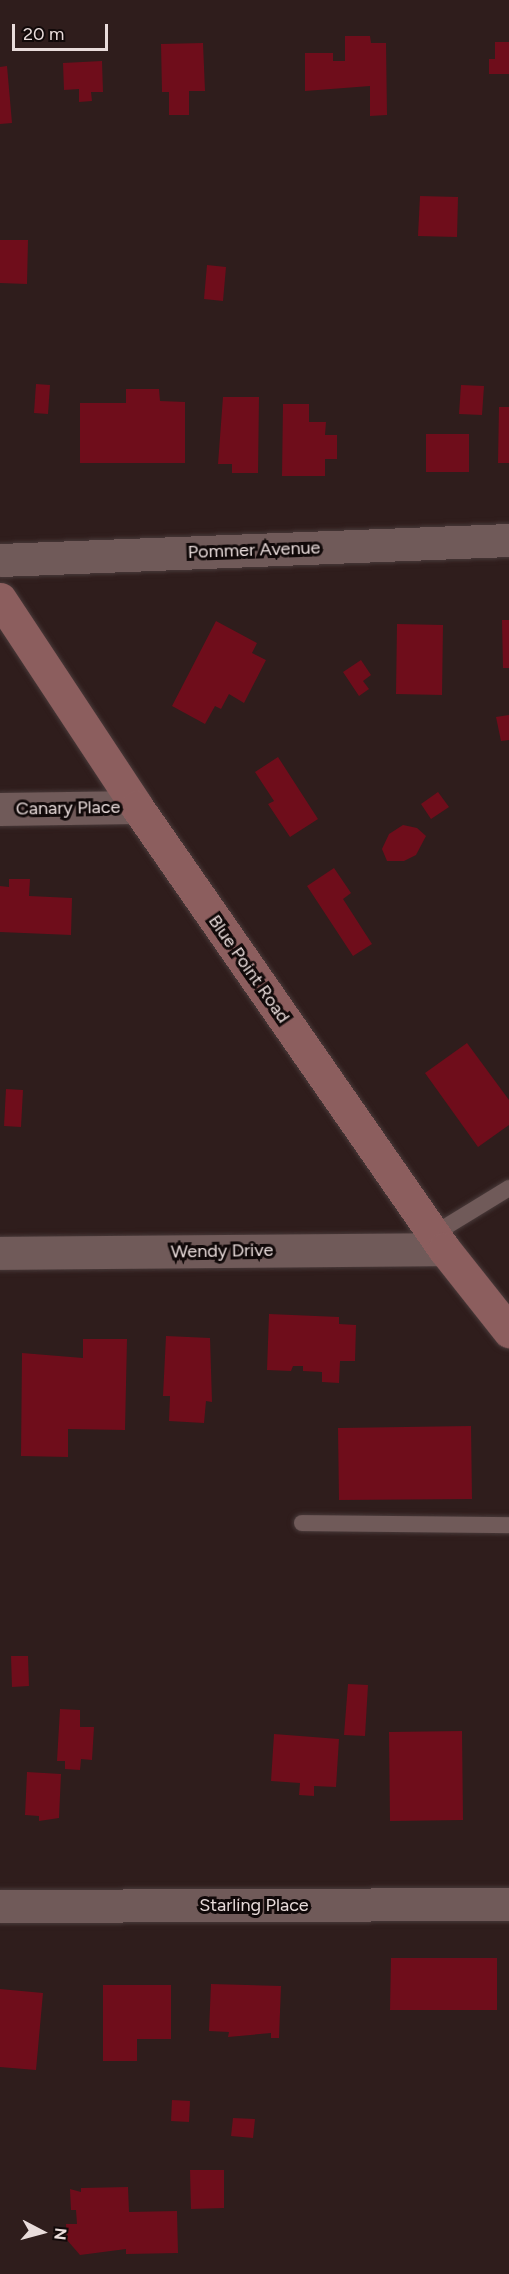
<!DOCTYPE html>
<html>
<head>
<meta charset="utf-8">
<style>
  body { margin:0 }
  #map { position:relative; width:509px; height:2274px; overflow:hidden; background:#2f1d1c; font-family:Figtree,sans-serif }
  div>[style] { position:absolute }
  .building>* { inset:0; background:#6f0d1b }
  .roads { filter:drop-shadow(0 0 2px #493a3a) drop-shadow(0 0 2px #493a3a) }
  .lane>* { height:16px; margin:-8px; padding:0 8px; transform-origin:8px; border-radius:8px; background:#705a59 }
  .street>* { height:33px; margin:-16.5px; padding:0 16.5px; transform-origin:16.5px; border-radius:16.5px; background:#705a59 }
  .secondary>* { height:33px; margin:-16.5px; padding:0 16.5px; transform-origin:16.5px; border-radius:16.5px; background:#8c5e5e }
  span { translate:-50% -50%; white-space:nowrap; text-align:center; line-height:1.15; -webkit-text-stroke:6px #110909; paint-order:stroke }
  .street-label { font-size:18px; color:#e9dcdb }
  .north { position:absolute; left:12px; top:2202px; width:60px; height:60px; -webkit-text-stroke:4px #110909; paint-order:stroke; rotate:96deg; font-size:16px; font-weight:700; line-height:24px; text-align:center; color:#e9dcdb }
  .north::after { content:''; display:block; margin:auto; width:21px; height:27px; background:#e9dcdb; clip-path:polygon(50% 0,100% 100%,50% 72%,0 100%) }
  .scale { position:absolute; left:12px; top:24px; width:96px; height:27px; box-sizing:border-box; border:3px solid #e9dcdb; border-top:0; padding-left:8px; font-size:18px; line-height:21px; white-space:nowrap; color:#e9dcdb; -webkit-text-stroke:4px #110909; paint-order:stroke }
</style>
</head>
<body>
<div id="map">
  <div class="building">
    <div style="clip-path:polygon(345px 36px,370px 36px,371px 43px,386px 43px,387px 115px,370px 116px,370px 86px,305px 91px,305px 53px,333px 53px,333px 61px,345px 61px)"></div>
    <div style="clip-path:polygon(495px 42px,509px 42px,509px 74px,489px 74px,489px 59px,495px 59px)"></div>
    <div style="clip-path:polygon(203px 43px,205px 91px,189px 91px,189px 115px,169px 115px,169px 92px,162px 92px,161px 44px)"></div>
    <div style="clip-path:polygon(102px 61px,103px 92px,91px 92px,92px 101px,79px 102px,79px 89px,64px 90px,63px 63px)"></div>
    <div style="clip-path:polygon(7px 66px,12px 123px,0 124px,0 67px)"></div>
    <div style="clip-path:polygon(420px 196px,458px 197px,457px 237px,418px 236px)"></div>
    <div style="clip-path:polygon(0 240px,28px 240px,27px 284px,0 283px)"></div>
    <div style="clip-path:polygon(207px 265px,226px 267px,223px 301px,204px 299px)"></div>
    <div style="clip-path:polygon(36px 384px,50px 385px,48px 414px,34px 413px)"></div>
    <div style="clip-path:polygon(461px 385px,484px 386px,482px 415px,459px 414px)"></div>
    <div style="clip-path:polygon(126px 389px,159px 389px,160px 401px,185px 402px,185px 463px,80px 463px,80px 403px,126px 403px)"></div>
    <div style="clip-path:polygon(223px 397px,259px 397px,258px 473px,232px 473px,232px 464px,218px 464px)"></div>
    <div style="clip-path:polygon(283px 404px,309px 404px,309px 422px,326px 422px,325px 435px,337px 435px,337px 459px,325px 459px,325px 476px,282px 476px)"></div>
    <div style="clip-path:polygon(499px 407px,509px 407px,509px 463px,498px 463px)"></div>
    <div style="clip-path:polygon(426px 434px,469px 434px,469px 472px,426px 472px)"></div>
    <div style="clip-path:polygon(502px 620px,509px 620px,509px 668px,503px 668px)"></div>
    <div style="clip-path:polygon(216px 621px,257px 643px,252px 653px,266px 660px,244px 703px,229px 694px,221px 709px,215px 706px,205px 724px,172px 706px)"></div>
    <div style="clip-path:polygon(397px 624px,443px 625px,442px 695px,396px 694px)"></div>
    <div style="clip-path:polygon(361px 660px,371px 675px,363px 681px,369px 689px,359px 696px,343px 672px)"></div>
    <div style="clip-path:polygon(509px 715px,509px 740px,501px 741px,496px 717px)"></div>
    <div style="clip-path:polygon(278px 757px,318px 819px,290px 837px,268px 804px,274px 801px,255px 772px)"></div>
    <div style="clip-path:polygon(438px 792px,449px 807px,431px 819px,421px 804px)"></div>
    <div style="clip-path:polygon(403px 825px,417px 828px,426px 836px,416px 855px,404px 861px,387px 861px,382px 849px,389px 834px)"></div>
    <div style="clip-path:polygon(334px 868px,351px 893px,343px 899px,372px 944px,353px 956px,307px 886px)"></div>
    <div style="clip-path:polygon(9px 879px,30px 879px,29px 896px,72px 898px,71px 935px,0 932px,0 886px,9px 887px)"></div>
    <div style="clip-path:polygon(467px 1043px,509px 1100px,509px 1125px,478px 1147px,425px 1073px)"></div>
    <div style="clip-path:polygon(6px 1089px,23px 1090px,21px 1127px,4px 1126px)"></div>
    <div style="clip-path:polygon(269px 1314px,339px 1317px,339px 1324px,356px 1325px,355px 1361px,340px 1361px,339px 1383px,322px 1382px,322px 1372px,303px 1371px,303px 1366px,293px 1366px,291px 1371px,267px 1370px)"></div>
    <div style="clip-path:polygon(166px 1336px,210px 1338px,212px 1402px,206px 1401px,204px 1423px,169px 1421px,170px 1396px,163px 1396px)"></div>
    <div style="clip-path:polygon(83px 1339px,127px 1339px,125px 1430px,68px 1429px,68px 1457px,21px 1456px,22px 1353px,83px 1358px)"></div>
    <div style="clip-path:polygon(471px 1426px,472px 1499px,339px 1500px,338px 1428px)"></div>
    <div style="clip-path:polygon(11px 1656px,28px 1656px,29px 1686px,12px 1687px)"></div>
    <div style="clip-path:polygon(348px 1684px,368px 1685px,365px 1736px,344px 1735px)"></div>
    <div style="clip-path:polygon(60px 1709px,80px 1710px,80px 1727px,94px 1727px,92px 1760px,81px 1759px,80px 1770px,65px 1769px,65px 1761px,57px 1761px)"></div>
    <div style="clip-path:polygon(462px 1731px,463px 1820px,390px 1821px,389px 1732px)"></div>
    <div style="clip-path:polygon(274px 1734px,339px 1739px,336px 1787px,314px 1786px,314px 1796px,299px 1795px,300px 1783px,271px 1781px)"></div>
    <div style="clip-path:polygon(27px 1772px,61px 1774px,59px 1818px,39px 1821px,39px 1816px,25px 1815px)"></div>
    <div style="clip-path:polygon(391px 1958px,497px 1958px,497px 2010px,390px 2010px)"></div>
    <div style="clip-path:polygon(211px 1984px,281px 1986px,279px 2038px,271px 2038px,271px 2033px,228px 2037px,229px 2032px,209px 2031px)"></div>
    <div style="clip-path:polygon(103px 1985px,171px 1985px,171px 2039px,137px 2039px,137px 2061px,103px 2061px)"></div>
    <div style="clip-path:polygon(0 1989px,43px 1993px,36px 2070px,0 2067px)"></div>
    <div style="clip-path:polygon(172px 2100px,190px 2101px,189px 2122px,171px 2121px)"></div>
    <div style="clip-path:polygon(233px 2118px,255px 2119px,253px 2138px,231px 2136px)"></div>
    <div style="clip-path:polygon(190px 2170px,224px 2170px,224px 2208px,191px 2209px)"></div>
    <div style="clip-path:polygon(128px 2187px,129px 2212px,177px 2211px,178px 2253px,126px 2254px,126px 2249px,80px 2255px,67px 2240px,66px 2224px,77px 2224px,76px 2210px,71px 2210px,70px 2189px,81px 2192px,81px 2188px)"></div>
  </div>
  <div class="roads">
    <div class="lane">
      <div style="left:434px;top:1234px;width:88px;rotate:-31.5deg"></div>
      <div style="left:302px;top:1523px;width:207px;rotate:0.6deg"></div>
    </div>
    <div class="street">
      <div style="left:0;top:560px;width:509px;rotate:-2.25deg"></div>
      <div style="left:0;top:809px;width:137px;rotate:-0.8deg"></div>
      <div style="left:0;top:1253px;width:444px;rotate:-0.5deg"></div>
      <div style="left:0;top:1906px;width:509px;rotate:-0.23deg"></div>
    </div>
    <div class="secondary">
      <div style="left:0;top:599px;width:249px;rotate:56.6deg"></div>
      <div style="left:137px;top:807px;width:538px;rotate:55.22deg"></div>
      <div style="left:444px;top:1249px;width:105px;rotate:51.6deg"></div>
    </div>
  </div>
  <div class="street-label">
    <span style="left:254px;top:550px;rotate:-2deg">Pommer Avenue</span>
    <span style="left:68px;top:808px;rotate:-1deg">Canary Place</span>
    <span style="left:249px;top:969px;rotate:55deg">Blue Point Road</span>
    <span style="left:222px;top:1251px;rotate:-1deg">Wendy Drive</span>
    <span style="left:254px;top:1905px">Starling Place</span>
  </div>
  <div class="north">N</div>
  <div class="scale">20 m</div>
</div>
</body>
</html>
